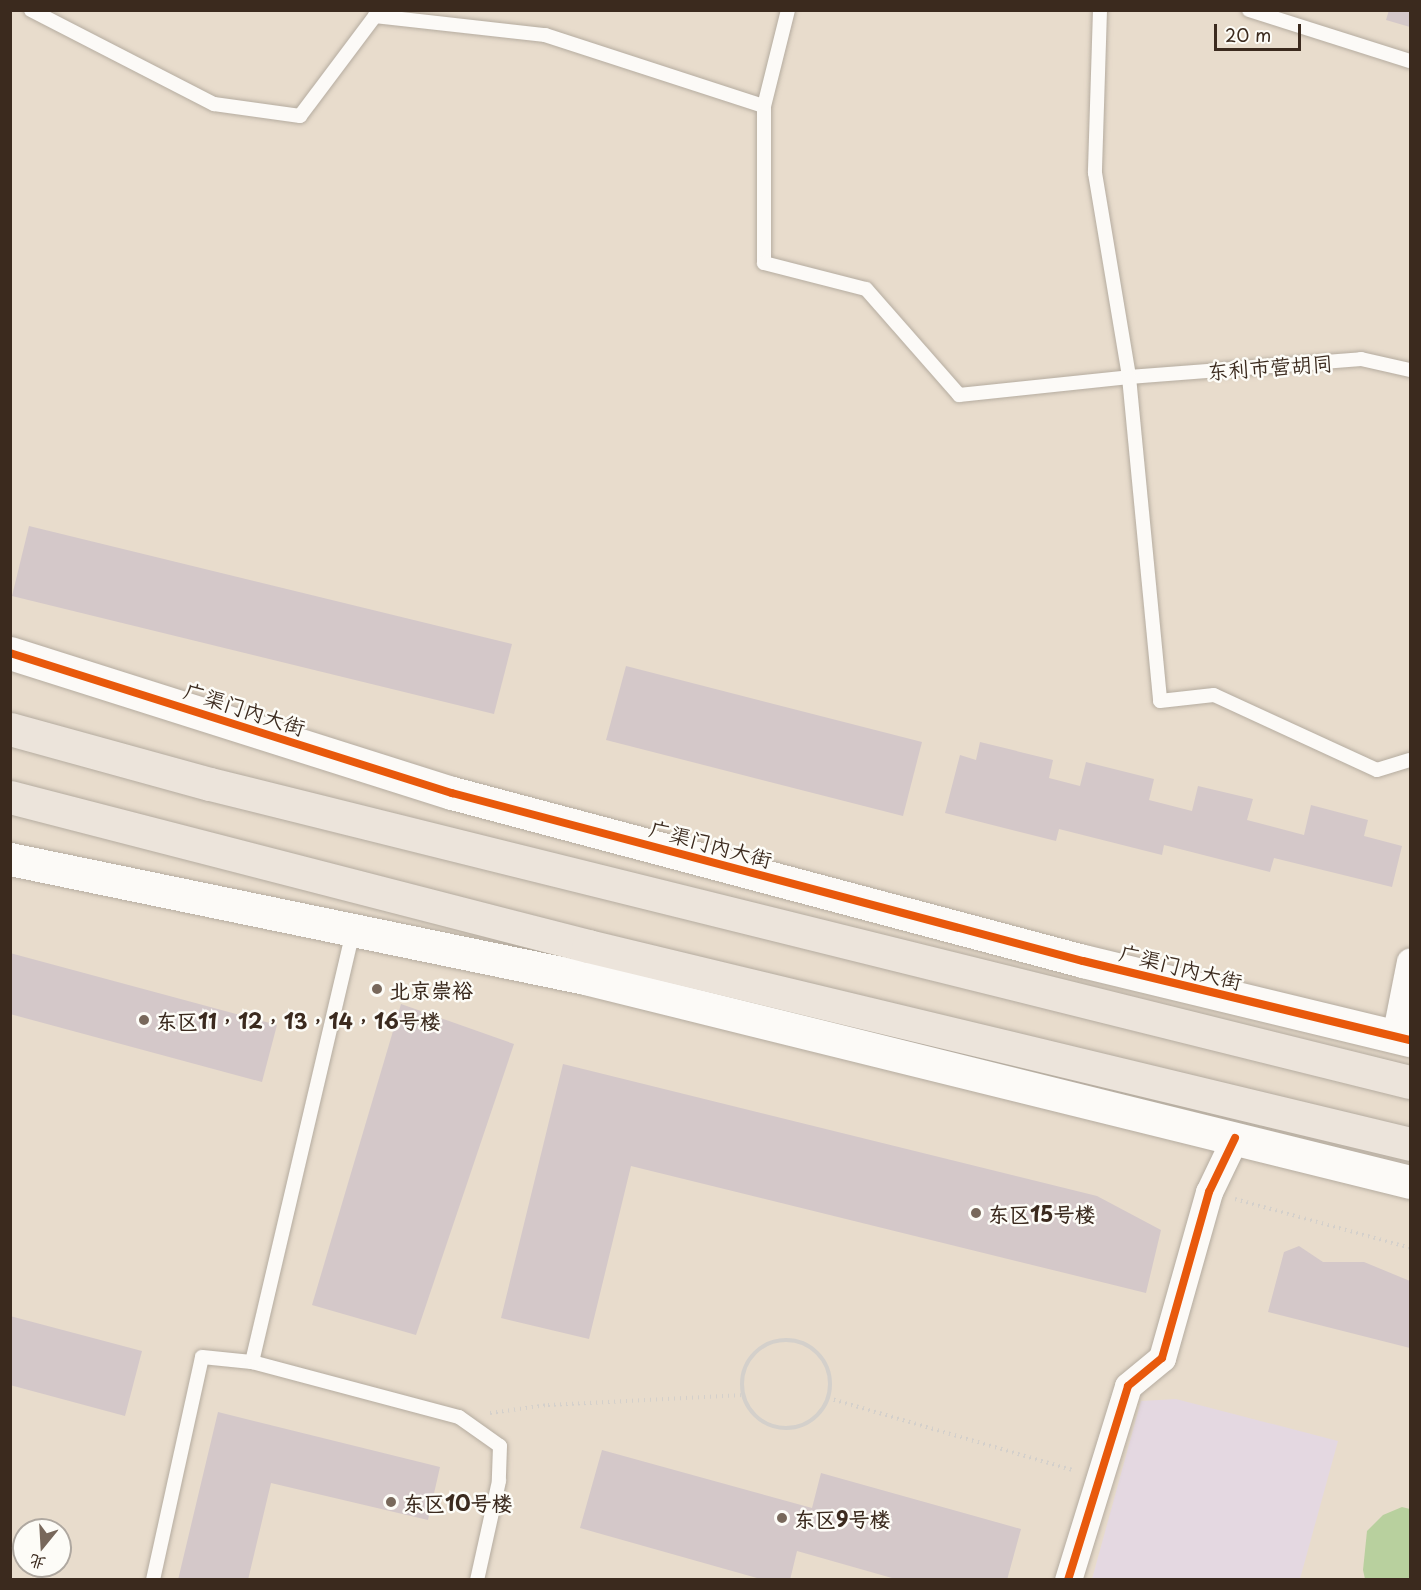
<!DOCTYPE html>
<html>
<head>
<meta charset="utf-8">
<style>
  body { margin:0 }
  #map { position:relative; width:1421px; height:1590px; overflow:hidden; background:#e8dccc; font-family:"Playpen Sans","LXGW WenKai TC",sans-serif }
  div>[style] { position:absolute }
  .built>* { inset:0; background:#e4d8e1 }
  .green>* { inset:0; background:#b8d09e }
  .building>* { inset:0; background:#d4c8c9 }
  .path>* { height:4px; margin-top:-2px; transform-origin:0; background:repeating-linear-gradient(90deg,#d4d0cb 0 1.5px,transparent 0 6px) }
  .path>.ring { margin:-2px; padding:0; box-sizing:content-box; background:none; border:4px solid #d4d0cb; border-radius:50% }
  .roads { filter:drop-shadow(0 0 2px #b5aca0) drop-shadow(0 0 2px #b5aca0) }
  .service>* { height:14px; margin:-7px; padding:0 7px; transform-origin:7px; border-radius:7px; background:#fcfaf7 }
  .minor>* { height:27px; margin:-13.5px; padding:0 13.5px; transform-origin:13.5px; border-radius:13.5px; background:#fcfaf7 }
  .tertiary>* { height:33px; margin:-16.5px; padding:0 16.5px; transform-origin:16.5px; border-radius:16.5px; background:#fcfaf7 }
  .primary>* { height:33px; margin:-16.5px; padding:0 16.5px; transform-origin:16.5px; border-radius:16.5px; background:#ece4db }
  .cycleway>* { height:8px; margin:-4px; padding:0 4px; transform-origin:4px; border-radius:4px; background:#e8590c }
  .dots>* { width:16px; height:16px; translate:-50% -50%; box-sizing:border-box; border:3px solid #fdfcf7; border-radius:50% }
  span { translate:-50% -50%; white-space:nowrap; text-align:center; line-height:1.15; -webkit-text-stroke:5px #fdfcf7; paint-order:stroke }
  .street-label { font-size:21px; color:#3b2a1e }
  .poi-label { font-size:21px; color:#3b2a1e; font-weight:700 }
  .left { translate:0 -50%; text-align:left }
  .frame { position:absolute; inset:0; border:12px solid #3b2a1e; pointer-events:none }
  .north { position:absolute; left:12px; top:1518px; width:60px; height:60px; box-sizing:border-box; background:#fdfcf7; border:2px solid #afa8a0; border-radius:50%; rotate:198deg; font-size:16px; font-weight:700; line-height:24px; text-align:center; color:#3b2a1e }
  .north::after { content:''; display:block; margin:auto; width:21px; height:27px; background:#78685b; clip-path:polygon(50% 0,100% 100%,50% 72%,0 100%) }
  .scale { position:absolute; left:1214px; top:24px; width:87px; height:27px; box-sizing:border-box; border:3px solid #3b2a1e; border-top:0; padding-left:8px; font-size:18px; line-height:21px; white-space:nowrap; color:#3b2a1e; -webkit-text-stroke:4px #fdfcf7; paint-order:stroke }
</style>
</head>
<body>
<div id="map">
  <div class="built">
    <div style="clip-path:polygon(1176px 1399px,1338px 1441px,1300px 1579px,1092px 1579px,1141px 1401px)"></div>
  </div>
  <div class="green">
    <div style="clip-path:polygon(1402px 1507px,1410px 1509px,1410px 1579px,1365px 1579px,1363px 1570px,1367px 1531px,1383px 1515px)"></div>
  </div>
  <div class="building">
    <div style="clip-path:polygon(1389px 10px,1410px 10px,1410px 27px,1386px 20px)"></div>
    <div style="clip-path:polygon(29px 526px,512px 644px,494px 714px,12px 596px)"></div>
    <div style="clip-path:polygon(626px 666px,922px 742px,903px 816px,606px 740px)"></div>
    <div style="clip-path:polygon(980px 742px,1053px 760px,1049px 778px,1080px 786px,1086px 762px,1154px 779px,1149px 800px,1192px 811px,1198px 786px,1253px 799px,1247px 820px,1304px 835px,1311px 805px,1368px 820px,1364px 836px,1402px 846px,1392px 887px,1274px 858px,1270px 872px,1164px 845px,1162px 855px,1059px 829px,1056px 841px,945px 813px,960px 755px,976px 760px)"></div>
    <div style="clip-path:polygon(10px 953px,277px 1025px,262px 1082px,10px 1014px)"></div>
    <div style="clip-path:polygon(401px 1004px,514px 1044px,416px 1335px,312px 1305px)"></div>
    <div style="clip-path:polygon(563px 1064px,1097px 1196px,1161px 1230px,1146px 1293px,631px 1166px,589px 1339px,501px 1318px)"></div>
    <div style="clip-path:polygon(1299px 1246px,1323px 1262px,1364px 1262px,1410px 1281px,1410px 1348px,1268px 1312px,1284px 1252px)"></div>
    <div style="clip-path:polygon(10px 1316px,142px 1351px,125px 1416px,10px 1385px)"></div>
    <div style="clip-path:polygon(218px 1412px,440px 1467px,428px 1520px,271px 1483px,248px 1580px,178px 1580px)"></div>
    <div style="clip-path:polygon(602px 1450px,812px 1508px,821px 1473px,1021px 1529px,1007px 1580px,899px 1580px,797px 1551px,790px 1580px,764px 1580px,580px 1528px)"></div>
  </div>
  <div class="path">
    <div style="left:1235px;top:1199px;width:182px;rotate:15.6deg"></div>
    <div class="ring" style="left:742px;top:1340px;width:84px;height:84px"></div>
    <div style="left:828px;top:1398px;width:255px;rotate:16.4deg"></div>
    <div style="left:490px;top:1413px;width:59px;rotate:-7.9deg"></div>
    <div style="left:548px;top:1405px;width:196px;rotate:-2.9deg"></div>
  </div>
  <div class="roads">
    <div class="service">
      <div style="left:31px;top:10px;width:206px;rotate:27.2deg"></div>
      <div style="left:214px;top:104px;width:87px;rotate:7.9deg"></div>
      <div style="left:300px;top:116px;width:125px;rotate:-53.1deg"></div>
      <div style="left:375px;top:16px;width:171px;rotate:6.4deg"></div>
      <div style="left:545px;top:35px;width:230px;rotate:18deg"></div>
      <div style="left:788px;top:10px;width:99px;rotate:104deg"></div>
      <div style="left:764px;top:106px;width:157px;rotate:90deg"></div>
      <div style="left:764px;top:263px;width:105px;rotate:14.3deg"></div>
      <div style="left:866px;top:289px;width:141px;rotate:48.7deg"></div>
      <div style="left:959px;top:395px;width:171px;rotate:-6deg"></div>
      <div style="left:1129px;top:377px;width:233px;rotate:-4.4deg"></div>
      <div style="left:1361px;top:359px;width:50px;rotate:12.7deg"></div>
      <div style="left:1100px;top:10px;width:163px;rotate:91.8deg"></div>
      <div style="left:1095px;top:173px;width:207px;rotate:80.5deg"></div>
      <div style="left:1129px;top:377px;width:325px;rotate:84.5deg"></div>
      <div style="left:1160px;top:701px;width:54px;rotate:-6.3deg"></div>
      <div style="left:1214px;top:695px;width:179px;rotate:24.7deg"></div>
      <div style="left:1377px;top:770px;width:34px;rotate:-17deg"></div>
      <div style="left:1249px;top:10px;width:169px;rotate:17.6deg"></div>
      <div style="left:252px;top:1362px;width:214px;rotate:14.9deg"></div>
      <div style="left:459px;top:1417px;width:50px;rotate:35.3deg"></div>
      <div style="left:500px;top:1446px;width:35px;rotate:92deg"></div>
      <div style="left:499px;top:1481px;width:101px;rotate:102.5deg"></div>
      <div style="left:153px;top:1580px;width:228px;rotate:-77.6deg"></div>
      <div style="left:202px;top:1357px;width:50px;rotate:5.7deg"></div>
      <div style="left:252px;top:1362px;width:444px;rotate:-76.8deg"></div>
    </div>
    <div class="minor">
      <div style="left:1395px;top:1037px;width:77px;rotate:-78.8deg"></div>
      <div style="left:1068px;top:1580px;width:203px;rotate:-72.8deg"></div>
      <div style="left:1128px;top:1386px;width:44px;rotate:-39.5deg"></div>
      <div style="left:1162px;top:1358px;width:173px;rotate:-74.2deg"></div>
      <div style="left:1209px;top:1192px;width:60px;rotate:-64.3deg"></div>
    </div>
    <div class="tertiary">
      <div style="left:10px;top:653px;width:464px;rotate:17.6deg"></div>
      <div style="left:452px;top:793px;width:653px;rotate:14.91deg"></div>
      <div style="left:1083px;top:961px;width:336px;rotate:13.6deg"></div>
      <div style="left:10px;top:859px;width:587px;rotate:11.69deg"></div>
      <div style="left:585px;top:978px;width:850px;rotate:13.89deg"></div>
    </div>
    <div class="primary">
      <div style="left:10px;top:729px;width:207px;rotate:15.4deg"></div>
      <div style="left:210px;top:784px;width:1236px;rotate:13.95deg"></div>
      <div style="left:10px;top:797px;width:597px;rotate:14.46deg"></div>
      <div style="left:588px;top:946px;width:846px;rotate:13.54deg"></div>
    </div>
  </div>
  <div class="cycleway">
    <div style="left:10px;top:653px;width:464px;rotate:17.6deg"></div>
    <div style="left:452px;top:793px;width:653px;rotate:14.91deg"></div>
    <div style="left:1083px;top:961px;width:336px;rotate:13.6deg"></div>
    <div style="left:1068px;top:1580px;width:203px;rotate:-72.8deg"></div>
    <div style="left:1128px;top:1386px;width:44px;rotate:-39.5deg"></div>
    <div style="left:1162px;top:1358px;width:173px;rotate:-74.2deg"></div>
    <div style="left:1209px;top:1192px;width:60px;rotate:-64.3deg"></div>
  </div>
  <div class="dots">
    <div style="left:377px;top:989px;background:#78685b"></div>
    <div style="left:144px;top:1020px;background:#78685b"></div>
    <div style="left:976px;top:1213px;background:#78685b"></div>
    <div style="left:391px;top:1502px;background:#78685b"></div>
    <div style="left:782px;top:1518px;background:#78685b"></div>
  </div>
  <div class="street-label">
    <span style="left:1270px;top:366px;rotate:-4deg">东利市营胡同</span>
    <span style="left:245px;top:708px;rotate:18deg">广渠门内大街</span>
    <span style="left:711px;top:843px;rotate:15deg">广渠门内大街</span>
    <span style="left:1181px;top:966px;rotate:14deg">广渠门内大街</span>
  </div>
  <div class="poi-label">
    <span class="left" style="left:389px;top:989px">北京崇裕</span>
    <span class="left" style="left:156px;top:1020px">东区11，12，13，14，16号楼</span>
    <span class="left" style="left:988px;top:1213px">东区15号楼</span>
    <span class="left" style="left:403px;top:1502px">东区10号楼</span>
    <span class="left" style="left:794px;top:1518px">东区9号楼</span>
  </div>
  <div class="frame"></div>
  <div class="north">北</div>
  <div class="scale">20 m</div>
</div>
</body>
</html>
